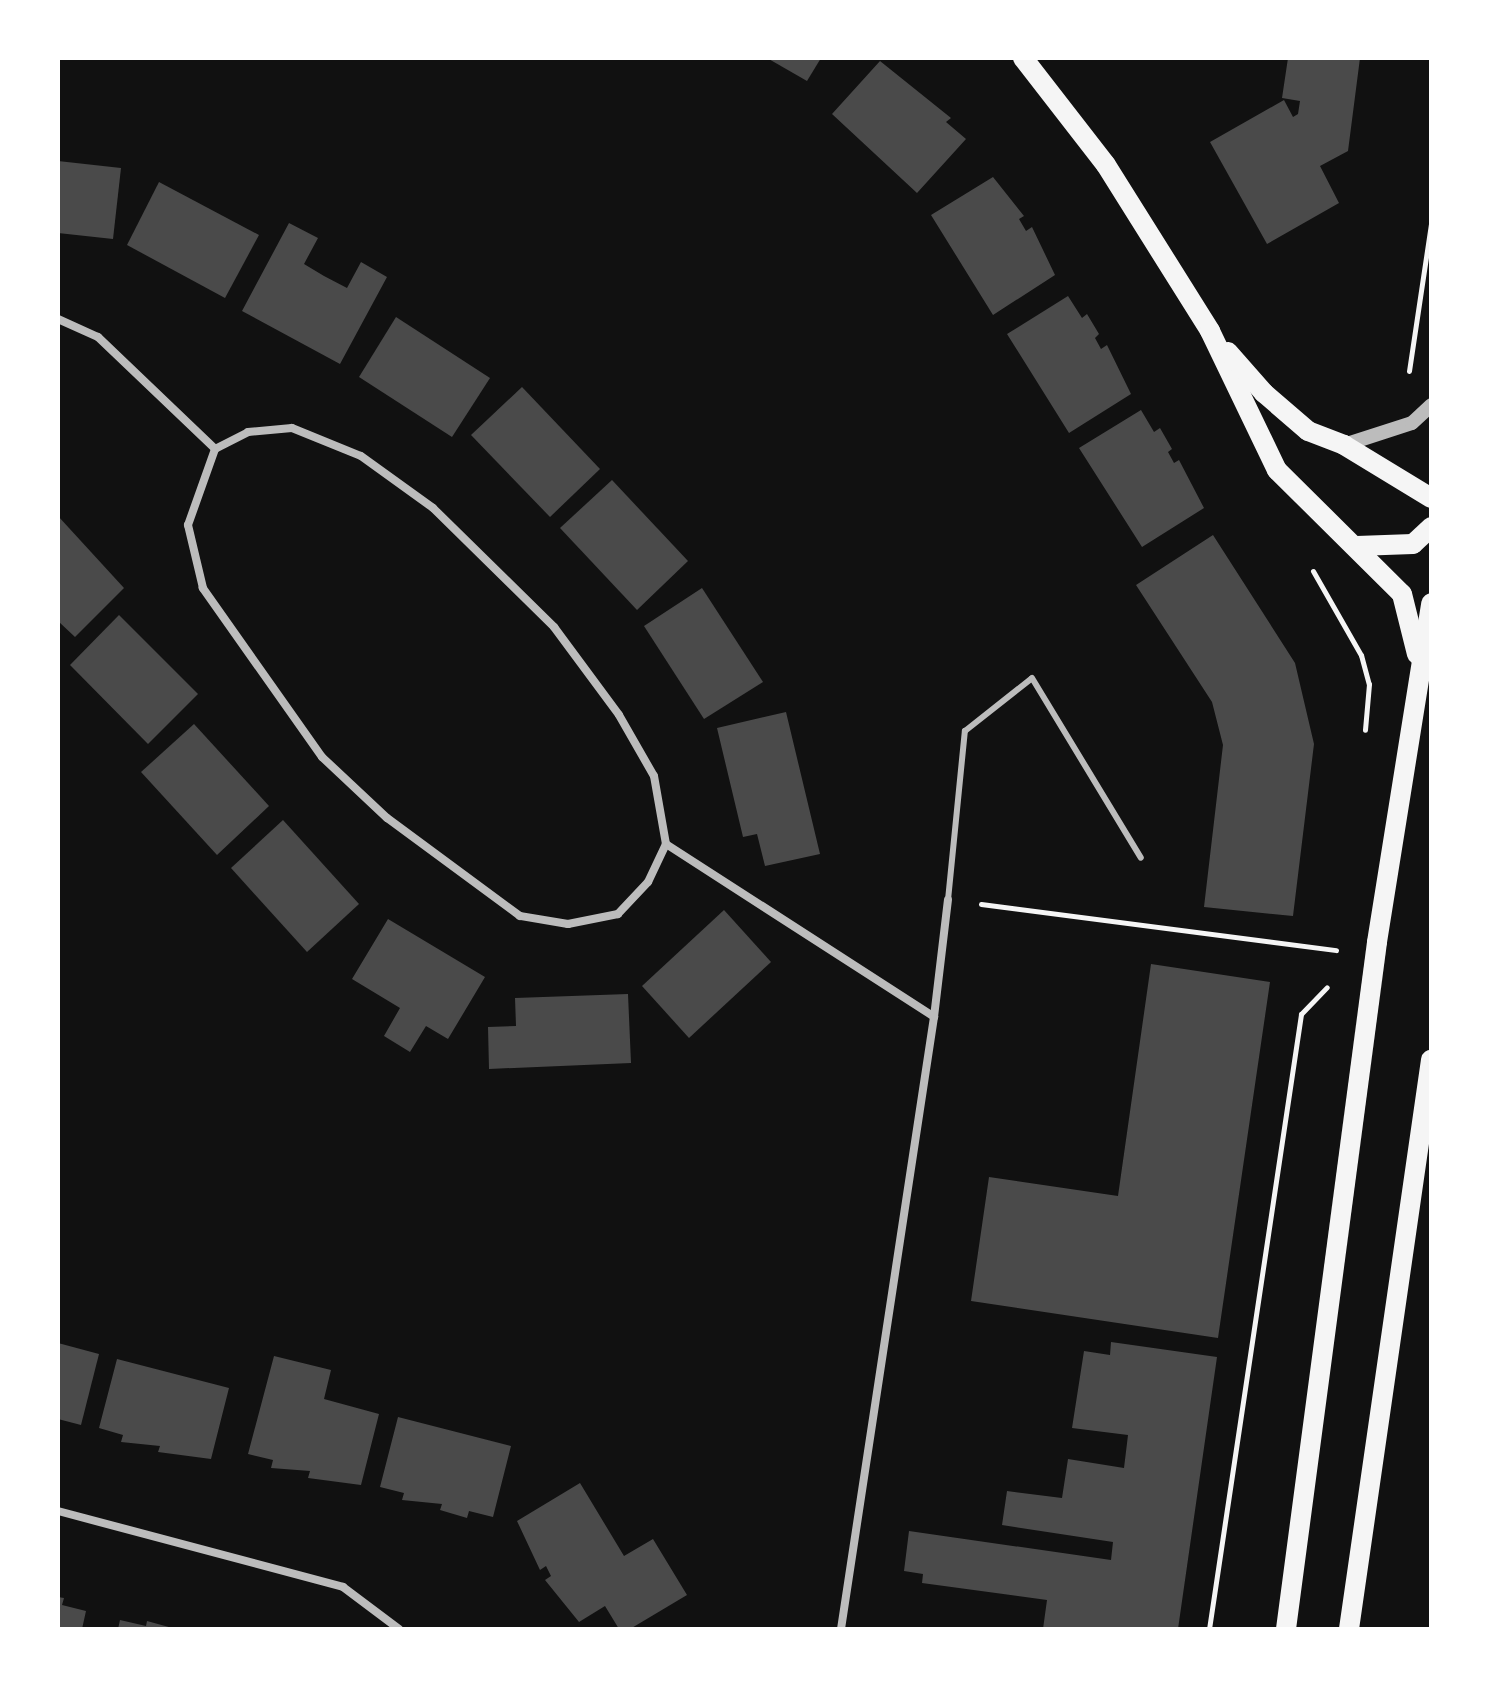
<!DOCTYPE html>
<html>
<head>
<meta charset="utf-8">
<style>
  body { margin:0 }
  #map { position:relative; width:1489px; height:1687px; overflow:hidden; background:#111; font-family:"Nunito Sans",sans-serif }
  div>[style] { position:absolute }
  .building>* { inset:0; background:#4a4a4a }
  .path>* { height:5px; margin:-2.5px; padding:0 2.5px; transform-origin:2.5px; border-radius:2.5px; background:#f5f5f5 }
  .service>* { height:6px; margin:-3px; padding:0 3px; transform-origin:3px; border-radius:3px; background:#bcbcbc }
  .minor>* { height:8px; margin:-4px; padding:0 4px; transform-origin:4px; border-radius:4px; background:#bcbcbc }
  .tertiary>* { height:14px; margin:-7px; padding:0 7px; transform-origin:7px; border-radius:7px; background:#bcbcbc }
  .primary>* { height:20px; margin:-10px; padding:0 10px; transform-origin:10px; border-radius:10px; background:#f5f5f5 }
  span { translate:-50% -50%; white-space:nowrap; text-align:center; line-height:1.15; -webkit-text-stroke:8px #fff; paint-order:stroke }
  .frame { position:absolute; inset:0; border:60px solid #fff; pointer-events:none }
</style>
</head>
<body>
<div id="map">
  <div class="building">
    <div style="clip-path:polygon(767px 58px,821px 58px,807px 81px)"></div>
    <div style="clip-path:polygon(1288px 58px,1360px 58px,1348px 151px,1320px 166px,1339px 203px,1267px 244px,1210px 142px,1284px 100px,1293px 117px,1298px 114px,1300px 101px,1282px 98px)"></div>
    <div style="clip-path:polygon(880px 61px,951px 118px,946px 122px,966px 139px,917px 193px,832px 114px)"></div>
    <div style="clip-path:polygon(58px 161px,121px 168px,113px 239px,58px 233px)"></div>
    <div style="clip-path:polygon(993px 177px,1024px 216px,1019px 219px,1026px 231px,1032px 227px,1055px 275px,993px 315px,931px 215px)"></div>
    <div style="clip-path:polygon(159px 182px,259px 235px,225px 298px,127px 245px)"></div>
    <div style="clip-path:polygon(289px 223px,318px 238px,304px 264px,324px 276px,347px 288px,361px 262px,387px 277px,340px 364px,242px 311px)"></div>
    <div style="clip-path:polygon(1068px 296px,1082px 318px,1087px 314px,1099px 334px,1095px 338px,1101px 349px,1107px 345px,1131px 394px,1069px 433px,1007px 334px)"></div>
    <div style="clip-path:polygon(396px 317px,490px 378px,452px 437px,359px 377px)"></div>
    <div style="clip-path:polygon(522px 387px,600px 469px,550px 517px,471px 435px)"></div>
    <div style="clip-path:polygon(1141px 410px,1154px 432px,1160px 428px,1172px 449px,1168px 452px,1174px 463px,1179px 460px,1204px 508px,1142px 547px,1079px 448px)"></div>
    <div style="clip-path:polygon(612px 480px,688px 561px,637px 610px,560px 528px)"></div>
    <div style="clip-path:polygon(58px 516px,124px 588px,75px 637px,58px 621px)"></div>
    <div style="clip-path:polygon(1213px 535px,1295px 663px,1314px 744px,1293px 916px,1204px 907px,1223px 745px,1212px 702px,1136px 585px)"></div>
    <div style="clip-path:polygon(702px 588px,763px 682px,704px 719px,644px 626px)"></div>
    <div style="clip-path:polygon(119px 615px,198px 694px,148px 744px,70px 665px)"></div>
    <div style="clip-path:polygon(786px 712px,820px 854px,765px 866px,757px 834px,743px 837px,717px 728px)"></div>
    <div style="clip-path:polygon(194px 724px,269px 806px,217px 855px,141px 772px)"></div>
    <div style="clip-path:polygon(283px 820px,359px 904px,307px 952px,231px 868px)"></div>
    <div style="clip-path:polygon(724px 910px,771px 962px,689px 1038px,642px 986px)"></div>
    <div style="clip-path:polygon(388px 919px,485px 977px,448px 1039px,426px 1026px,410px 1052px,384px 1036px,400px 1008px,352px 979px)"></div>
    <div style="clip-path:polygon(1151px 964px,1270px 982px,1218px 1338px,971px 1301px,989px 1177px,1118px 1196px)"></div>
    <div style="clip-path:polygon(628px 994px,631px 1063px,489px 1069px,488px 1027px,516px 1026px,515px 998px)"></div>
    <div style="clip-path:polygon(1111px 1342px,1217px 1357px,1178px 1629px,1043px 1629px,1047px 1600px,922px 1583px,923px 1574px,904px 1571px,909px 1531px,1111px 1560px,1113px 1542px,1002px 1525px,1007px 1491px,1062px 1498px,1068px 1459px,1124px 1468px,1128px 1435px,1072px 1428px,1084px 1351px,1110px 1355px)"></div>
    <div style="clip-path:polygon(58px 1343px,99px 1354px,81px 1425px,58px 1419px)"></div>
    <div style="clip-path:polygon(274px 1356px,331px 1370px,324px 1399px,379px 1414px,361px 1485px,308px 1478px,310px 1471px,271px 1468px,273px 1460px,248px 1454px)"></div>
    <div style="clip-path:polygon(117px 1359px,229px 1388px,211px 1459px,158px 1452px,160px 1446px,121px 1442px,123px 1435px,99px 1428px)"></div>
    <div style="clip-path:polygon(398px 1417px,511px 1446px,493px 1517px,469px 1511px,467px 1518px,440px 1510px,442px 1504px,402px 1500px,404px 1493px,380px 1487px)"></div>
    <div style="clip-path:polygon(580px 1483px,624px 1556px,653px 1539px,687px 1595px,630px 1629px,619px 1629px,605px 1606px,579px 1622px,545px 1580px,551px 1576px,546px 1566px,540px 1570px,517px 1521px)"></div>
    <div style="clip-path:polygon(58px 1597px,64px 1598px,62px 1605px,86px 1611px,82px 1629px,58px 1629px)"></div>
    <div style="clip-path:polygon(120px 1620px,146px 1626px,147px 1621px,176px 1629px,118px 1629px)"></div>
  </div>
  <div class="path">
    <div style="left:1409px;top:371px;width:150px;rotate:-81.5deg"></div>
    <div style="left:1313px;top:571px;width:97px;rotate:60.3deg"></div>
    <div style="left:1361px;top:655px;width:30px;rotate:75deg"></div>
    <div style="left:1369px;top:684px;width:46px;rotate:95deg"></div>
    <div style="left:981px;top:904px;width:358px;rotate:7.4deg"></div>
    <div style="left:1209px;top:1629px;width:622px;rotate:-81.49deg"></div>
    <div style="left:1301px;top:1014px;width:37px;rotate:-46deg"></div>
  </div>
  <div class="service">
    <div style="left:948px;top:900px;width:170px;rotate:-84.3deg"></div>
    <div style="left:965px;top:731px;width:85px;rotate:-38.3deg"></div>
    <div style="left:1032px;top:678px;width:210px;rotate:58.8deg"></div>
  </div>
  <div class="minor">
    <div style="left:58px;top:319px;width:44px;rotate:24.2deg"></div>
    <div style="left:98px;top:337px;width:162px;rotate:43.7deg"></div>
    <div style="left:292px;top:428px;width:74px;rotate:22.1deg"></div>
    <div style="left:361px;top:456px;width:89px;rotate:35.8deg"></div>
    <div style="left:433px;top:508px;width:170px;rotate:44.5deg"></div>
    <div style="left:554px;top:627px;width:109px;rotate:53.5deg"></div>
    <div style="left:619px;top:715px;width:70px;rotate:60.2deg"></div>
    <div style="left:654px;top:776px;width:69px;rotate:80deg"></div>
    <div style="left:666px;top:844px;width:42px;rotate:115.3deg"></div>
    <div style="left:648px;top:882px;width:44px;rotate:133.2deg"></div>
    <div style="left:618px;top:914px;width:51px;rotate:168.7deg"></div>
    <div style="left:568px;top:924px;width:49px;rotate:-170.5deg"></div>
    <div style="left:520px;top:916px;width:165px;rotate:-143.6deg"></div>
    <div style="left:387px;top:818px;width:89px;rotate:-136.8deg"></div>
    <div style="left:322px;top:757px;width:207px;rotate:-125.2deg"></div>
    <div style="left:203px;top:588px;width:65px;rotate:-103.4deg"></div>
    <div style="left:188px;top:525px;width:81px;rotate:-70.4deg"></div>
    <div style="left:215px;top:449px;width:37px;rotate:-27deg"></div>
    <div style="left:248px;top:432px;width:44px;rotate:-5.2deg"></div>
    <div style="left:666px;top:844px;width:319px;rotate:32.8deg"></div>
    <div style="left:934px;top:1017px;width:118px;rotate:-83.2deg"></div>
    <div style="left:58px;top:1511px;width:295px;rotate:14.9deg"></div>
    <div style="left:343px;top:1587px;width:70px;rotate:36.9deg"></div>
    <div style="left:841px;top:1629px;width:619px;rotate:-81.36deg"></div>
  </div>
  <div class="tertiary">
    <div style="left:1344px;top:445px;width:71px;rotate:-17.9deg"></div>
    <div style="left:1412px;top:423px;width:26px;rotate:-43deg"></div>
  </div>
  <div class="primary">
    <div style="left:1023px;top:58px;width:135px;rotate:52.2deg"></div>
    <div style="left:1106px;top:165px;width:196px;rotate:57.9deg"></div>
    <div style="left:1210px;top:331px;width:154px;rotate:64.3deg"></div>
    <div style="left:1277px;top:470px;width:176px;rotate:44.8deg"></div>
    <div style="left:1402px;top:594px;width:62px;rotate:76deg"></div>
    <div style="left:1228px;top:352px;width:55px;rotate:48.7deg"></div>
    <div style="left:1264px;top:393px;width:58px;rotate:40.8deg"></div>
    <div style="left:1308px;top:431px;width:39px;rotate:21deg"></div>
    <div style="left:1344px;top:445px;width:102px;rotate:31.3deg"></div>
    <div style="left:1357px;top:546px;width:56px;rotate:-2deg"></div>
    <div style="left:1413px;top:544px;width:25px;rotate:-43deg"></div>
    <div style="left:1286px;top:1629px;width:693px;rotate:-82.45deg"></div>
    <div style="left:1377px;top:942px;width:343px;rotate:-80.9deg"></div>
    <div style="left:1349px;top:1629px;width:575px;rotate:-81.8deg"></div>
  </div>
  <div class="frame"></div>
</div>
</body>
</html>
